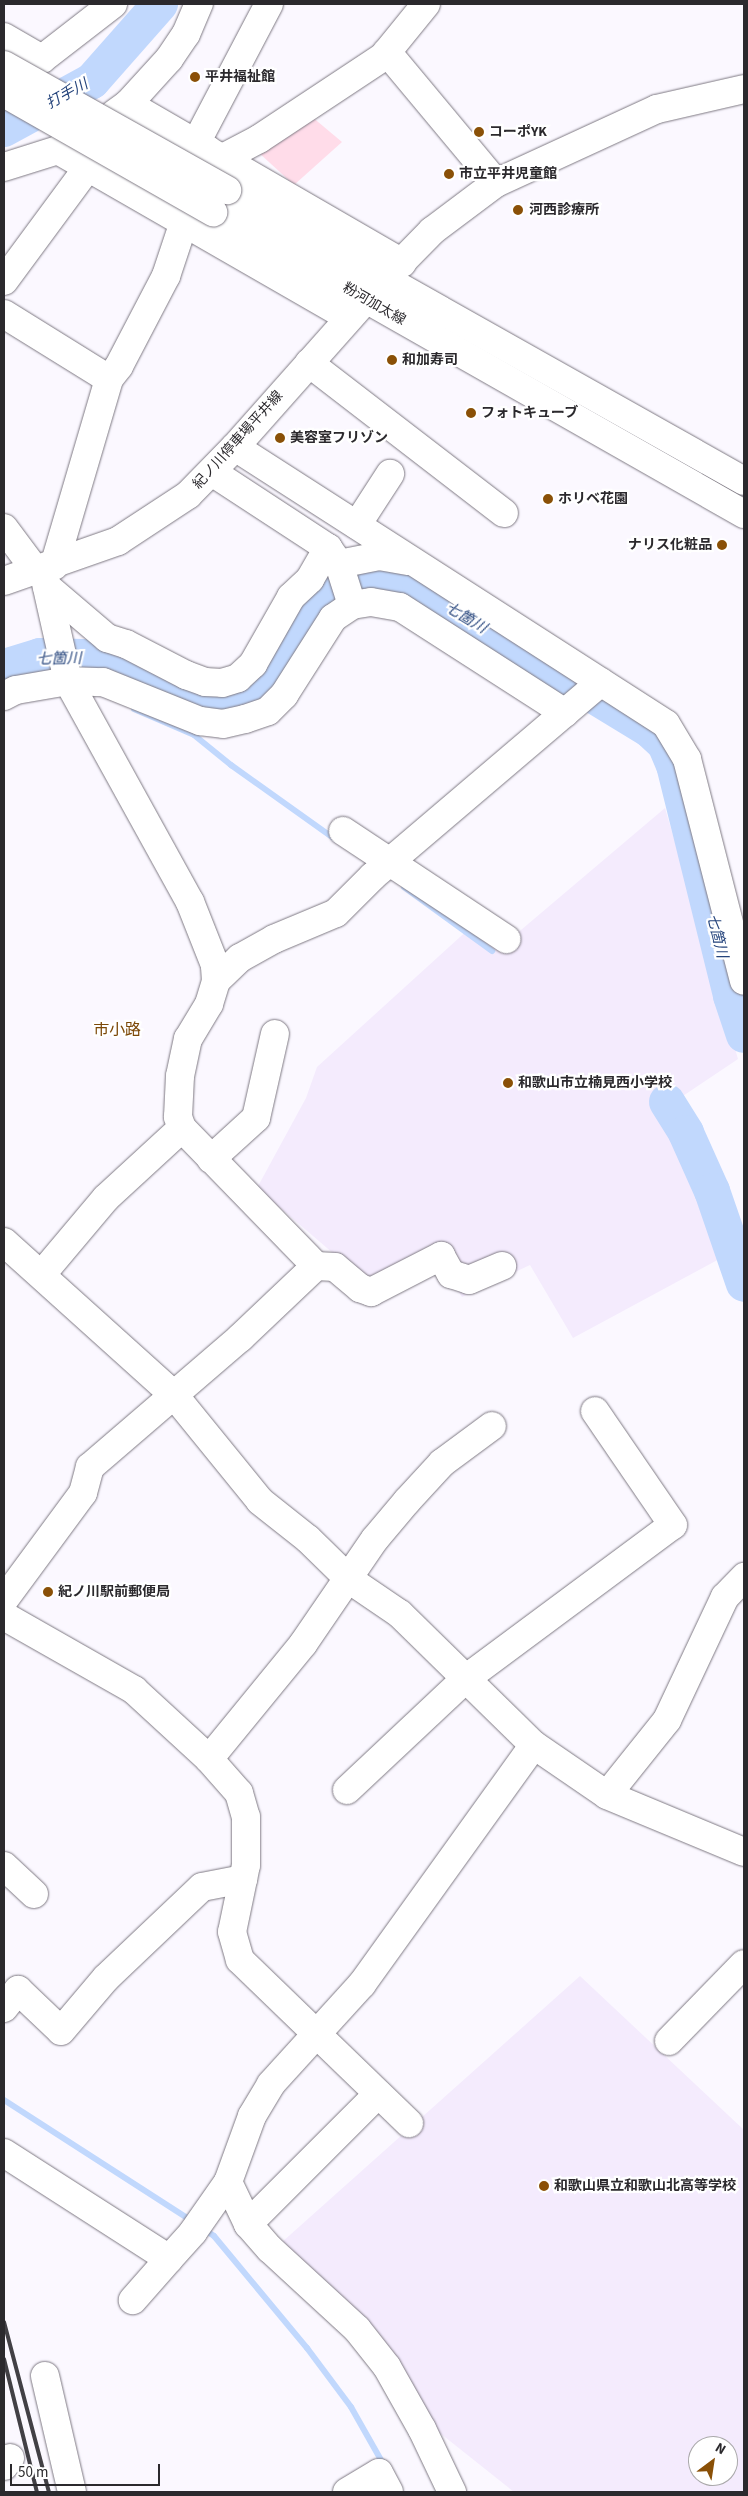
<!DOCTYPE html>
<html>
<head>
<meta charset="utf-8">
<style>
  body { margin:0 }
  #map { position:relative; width:748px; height:2496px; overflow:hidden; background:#fbf8ff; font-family:"Source Sans 3","Noto Sans JP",sans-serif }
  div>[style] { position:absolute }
  .built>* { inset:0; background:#f4ebfd }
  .green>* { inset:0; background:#ffdce9 }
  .stream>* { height:6px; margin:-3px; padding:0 3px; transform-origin:3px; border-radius:3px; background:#c1d8fd }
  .river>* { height:36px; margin:-18px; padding:0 18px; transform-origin:18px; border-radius:18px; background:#c1d8fd }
  .roads { filter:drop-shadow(0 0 1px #7e7983) drop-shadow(0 0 1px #7e7983) }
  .minor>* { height:28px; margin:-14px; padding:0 14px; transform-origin:14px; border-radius:14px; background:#fff }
  .major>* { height:28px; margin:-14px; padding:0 14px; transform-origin:14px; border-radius:14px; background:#fff }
  .rail>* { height:4px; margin:-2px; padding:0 2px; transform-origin:2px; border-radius:2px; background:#424045 }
  .bridges { filter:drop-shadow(0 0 1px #7e7983) drop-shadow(0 0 1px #7e7983) }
  .major-bridge>* { height:28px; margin:-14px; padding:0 14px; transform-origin:14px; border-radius:14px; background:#fff }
  .dots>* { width:14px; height:14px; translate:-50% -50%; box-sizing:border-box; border:2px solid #fff; border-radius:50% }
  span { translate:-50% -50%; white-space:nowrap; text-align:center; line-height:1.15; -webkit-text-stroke:4.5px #fff; paint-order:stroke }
  .poi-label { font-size:14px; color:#2b292d; font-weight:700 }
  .left { translate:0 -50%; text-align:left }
  .right { translate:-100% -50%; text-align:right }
  .street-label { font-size:14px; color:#2b292d }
  .water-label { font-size:15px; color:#25447c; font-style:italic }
  .quarter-label { font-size:16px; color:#7c4807 }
  .frame { position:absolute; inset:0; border:5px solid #2b292d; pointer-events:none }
  .north { position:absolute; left:688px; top:2436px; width:50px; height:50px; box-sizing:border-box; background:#fff; border:1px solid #aaa9ab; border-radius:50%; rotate:31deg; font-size:14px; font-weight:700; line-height:20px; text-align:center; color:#2b292d }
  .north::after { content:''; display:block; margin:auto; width:18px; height:22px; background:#8a5007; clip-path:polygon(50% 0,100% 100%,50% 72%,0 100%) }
  .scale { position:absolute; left:10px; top:2464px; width:150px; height:22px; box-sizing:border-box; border:2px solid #2b292d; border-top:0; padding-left:6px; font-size:15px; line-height:18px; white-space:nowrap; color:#2b292d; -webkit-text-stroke:4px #fff; paint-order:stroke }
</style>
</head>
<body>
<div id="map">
  <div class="built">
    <div style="clip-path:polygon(665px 808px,738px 1059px,659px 1112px,723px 1257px,573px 1338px,530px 1265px,462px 1297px,440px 1264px,379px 1304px,334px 1254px,257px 1188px,306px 1098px,317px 1067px,471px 927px,501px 947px)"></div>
    <div style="clip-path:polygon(evenodd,580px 1976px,744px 2130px,744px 2492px,514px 2492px,426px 2422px,281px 2243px,580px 1976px,698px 2446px,728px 2446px,728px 2476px,698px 2476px,698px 2446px)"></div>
  </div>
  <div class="green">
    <div style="clip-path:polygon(311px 116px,342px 142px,294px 185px,258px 152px)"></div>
  </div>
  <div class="stream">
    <div style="left:83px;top:657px;width:17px;rotate:73deg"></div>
    <div style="left:134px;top:709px;width:65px;rotate:23.4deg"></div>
    <div style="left:194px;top:735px;width:48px;rotate:39deg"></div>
    <div style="left:231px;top:765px;width:129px;rotate:35.5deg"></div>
    <div style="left:404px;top:887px;width:109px;rotate:36deg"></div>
    <div style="left:4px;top:2100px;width:224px;rotate:32.8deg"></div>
    <div style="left:202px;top:2228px;width:14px;rotate:34deg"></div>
    <div style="left:214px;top:2236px;width:146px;rotate:50.3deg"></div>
    <div style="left:307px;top:2348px;width:74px;rotate:53.3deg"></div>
    <div style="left:351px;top:2407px;width:69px;rotate:60.5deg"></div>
  </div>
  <div class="river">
    <div style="left:4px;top:129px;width:100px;rotate:-28.6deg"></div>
    <div style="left:92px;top:81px;width:103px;rotate:-48.6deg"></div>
    <div style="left:4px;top:667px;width:38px;rotate:-17deg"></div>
    <div style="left:40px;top:656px;width:43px;rotate:1.3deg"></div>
    <div style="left:83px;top:657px;width:33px;rotate:12deg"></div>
    <div style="left:115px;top:664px;width:73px;rotate:25.9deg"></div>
    <div style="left:181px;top:696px;width:22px;rotate:16deg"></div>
    <div style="left:202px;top:702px;width:23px;rotate:2deg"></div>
    <div style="left:225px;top:703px;width:21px;rotate:-17deg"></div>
    <div style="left:245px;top:697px;width:28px;rotate:-42deg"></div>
    <div style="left:266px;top:678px;width:73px;rotate:-58.5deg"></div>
    <div style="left:304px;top:616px;width:28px;rotate:-46deg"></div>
    <div style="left:323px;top:596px;width:48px;rotate:-20.7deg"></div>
    <div style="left:368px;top:579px;width:27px;rotate:4deg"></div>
    <div style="left:395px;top:581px;width:27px;rotate:20deg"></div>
    <div style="left:420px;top:590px;width:269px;rotate:31.3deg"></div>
    <div style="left:650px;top:730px;width:21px;rotate:43deg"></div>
    <div style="left:665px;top:744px;width:23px;rotate:67deg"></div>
    <div style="left:674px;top:765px;width:238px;rotate:76.1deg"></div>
    <div style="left:731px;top:996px;width:41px;rotate:71.6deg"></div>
    <div style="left:667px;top:1102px;width:36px;rotate:58deg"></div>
    <div style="left:686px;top:1133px;width:64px;rotate:65.9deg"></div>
    <div style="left:712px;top:1191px;width:98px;rotate:71deg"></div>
  </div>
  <div class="roads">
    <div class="minor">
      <div style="left:4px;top:37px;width:44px;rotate:30.1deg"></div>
      <div style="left:42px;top:59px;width:17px;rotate:156deg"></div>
      <div style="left:387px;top:52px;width:170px;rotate:50.2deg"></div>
      <div style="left:42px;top:59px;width:90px;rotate:-37.8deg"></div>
      <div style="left:128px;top:104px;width:317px;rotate:30.1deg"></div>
      <div style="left:114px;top:114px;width:17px;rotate:-36deg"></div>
      <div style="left:128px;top:104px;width:61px;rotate:-47.7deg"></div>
      <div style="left:169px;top:59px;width:30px;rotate:-56deg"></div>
      <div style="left:186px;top:34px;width:33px;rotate:-67deg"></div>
      <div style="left:196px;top:143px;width:157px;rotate:-62.3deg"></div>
      <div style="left:58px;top:150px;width:336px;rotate:29.9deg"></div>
      <div style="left:223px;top:158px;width:41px;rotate:-27.8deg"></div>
      <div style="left:259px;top:139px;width:149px;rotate:-33.5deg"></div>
      <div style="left:383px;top:57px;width:68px;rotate:-50.9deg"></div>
      <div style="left:4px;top:167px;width:57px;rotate:-17.5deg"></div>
      <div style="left:58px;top:150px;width:19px;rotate:-32deg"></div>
      <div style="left:386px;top:278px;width:66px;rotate:-45.6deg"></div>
      <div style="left:432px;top:231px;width:80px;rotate:-36.9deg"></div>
      <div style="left:496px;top:183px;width:177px;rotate:-24.7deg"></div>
      <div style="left:657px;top:109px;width:89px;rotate:-12.9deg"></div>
      <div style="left:4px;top:281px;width:142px;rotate:-53.6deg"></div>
      <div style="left:4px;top:314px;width:123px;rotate:31.8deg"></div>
      <div style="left:309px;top:363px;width:246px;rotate:37.6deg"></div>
      <div style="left:235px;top:447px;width:512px;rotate:32.73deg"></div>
      <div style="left:666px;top:724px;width:41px;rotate:59deg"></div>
      <div style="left:687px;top:759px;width:229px;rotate:75.6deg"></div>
      <div style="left:212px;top:472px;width:139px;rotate:33.2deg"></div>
      <div style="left:328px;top:548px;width:19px;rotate:55deg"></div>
      <div style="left:339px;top:564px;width:43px;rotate:72.4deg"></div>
      <div style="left:357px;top:525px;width:61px;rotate:-57.1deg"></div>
      <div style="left:4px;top:528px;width:54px;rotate:53.3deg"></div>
      <div style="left:339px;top:564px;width:41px;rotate:-11.3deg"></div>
      <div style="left:379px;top:556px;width:29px;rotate:10deg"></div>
      <div style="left:54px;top:566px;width:195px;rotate:-73.6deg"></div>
      <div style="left:109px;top:379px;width:16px;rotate:-52deg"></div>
      <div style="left:119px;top:366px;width:102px;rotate:-62.4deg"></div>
      <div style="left:166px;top:276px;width:133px;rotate:-71.6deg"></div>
      <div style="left:47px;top:587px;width:79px;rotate:40.4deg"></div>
      <div style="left:107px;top:638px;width:20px;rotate:18deg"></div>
      <div style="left:126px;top:644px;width:68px;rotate:27.3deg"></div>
      <div style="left:186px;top:675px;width:20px;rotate:20deg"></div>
      <div style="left:205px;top:682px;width:17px;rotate:3deg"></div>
      <div style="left:222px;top:683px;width:17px;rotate:-17deg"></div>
      <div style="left:238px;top:678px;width:21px;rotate:-43deg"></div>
      <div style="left:253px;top:664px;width:77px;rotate:-60.4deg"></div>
      <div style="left:291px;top:597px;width:26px;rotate:-43deg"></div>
      <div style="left:310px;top:579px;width:36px;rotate:-60deg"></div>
      <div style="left:4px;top:696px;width:13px;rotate:-27deg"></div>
      <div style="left:16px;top:690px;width:53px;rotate:-9.8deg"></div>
      <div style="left:68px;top:681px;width:35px;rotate:2deg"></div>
      <div style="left:103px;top:682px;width:105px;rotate:21.9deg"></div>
      <div style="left:200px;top:721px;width:23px;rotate:7deg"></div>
      <div style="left:223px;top:724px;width:23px;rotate:-13deg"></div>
      <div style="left:245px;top:719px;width:24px;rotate:-19deg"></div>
      <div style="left:268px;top:711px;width:23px;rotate:-45deg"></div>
      <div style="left:284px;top:695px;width:91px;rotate:-57.5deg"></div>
      <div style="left:333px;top:618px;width:23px;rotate:-34deg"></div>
      <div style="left:352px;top:605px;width:19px;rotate:-9deg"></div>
      <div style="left:371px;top:602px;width:29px;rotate:10deg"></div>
      <div style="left:400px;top:607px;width:196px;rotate:32.7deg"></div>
      <div style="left:343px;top:831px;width:196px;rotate:33.5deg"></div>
      <div style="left:216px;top:981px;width:33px;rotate:-44deg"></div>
      <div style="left:240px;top:958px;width:39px;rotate:-29deg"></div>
      <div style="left:274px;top:939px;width:67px;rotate:-22.8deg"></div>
      <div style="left:336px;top:913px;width:52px;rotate:-45deg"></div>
      <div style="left:373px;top:876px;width:299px;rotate:-40.4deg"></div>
      <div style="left:211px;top:1159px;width:61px;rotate:-42.3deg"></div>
      <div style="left:256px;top:1118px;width:86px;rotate:-77.3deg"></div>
      <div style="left:4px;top:1242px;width:229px;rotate:42deg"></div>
      <div style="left:174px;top:1395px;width:136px;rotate:50.9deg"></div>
      <div style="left:260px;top:1501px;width:61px;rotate:38.4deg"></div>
      <div style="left:308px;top:1539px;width:59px;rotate:44.3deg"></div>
      <div style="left:350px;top:1580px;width:60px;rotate:34.2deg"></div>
      <div style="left:400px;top:1614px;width:187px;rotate:44.4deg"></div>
      <div style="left:534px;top:1745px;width:88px;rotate:34.4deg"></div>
      <div style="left:607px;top:1795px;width:148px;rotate:22.6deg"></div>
      <div style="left:316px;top:1266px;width:19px;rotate:3deg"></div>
      <div style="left:335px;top:1267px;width:33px;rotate:40deg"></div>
      <div style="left:360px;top:1288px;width:12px;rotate:20deg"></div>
      <div style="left:371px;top:1292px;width:79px;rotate:-27.2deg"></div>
      <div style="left:441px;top:1256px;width:21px;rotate:61deg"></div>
      <div style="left:451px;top:1274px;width:19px;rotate:18deg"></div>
      <div style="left:469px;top:1280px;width:36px;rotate:-23deg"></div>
      <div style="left:42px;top:1274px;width:99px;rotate:-49.9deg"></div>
      <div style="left:106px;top:1198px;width:103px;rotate:-42.6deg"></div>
      <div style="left:4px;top:1600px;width:133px;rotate:-53.6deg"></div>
      <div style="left:83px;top:1493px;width:27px;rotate:-75deg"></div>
      <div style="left:90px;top:1467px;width:198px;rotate:-40.7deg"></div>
      <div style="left:240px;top:1338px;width:105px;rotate:-43.5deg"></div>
      <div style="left:316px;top:1266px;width:192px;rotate:-134.2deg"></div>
      <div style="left:182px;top:1128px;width:12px;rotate:-110deg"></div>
      <div style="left:178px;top:1117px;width:41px;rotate:-87.2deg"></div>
      <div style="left:180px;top:1076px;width:38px;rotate:-78deg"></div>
      <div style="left:188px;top:1039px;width:41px;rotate:-59deg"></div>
      <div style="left:209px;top:1004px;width:24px;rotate:-73deg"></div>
      <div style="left:216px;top:981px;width:16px;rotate:-94deg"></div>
      <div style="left:215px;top:965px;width:68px;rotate:-111.6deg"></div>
      <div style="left:190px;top:902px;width:252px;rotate:-118.9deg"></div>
      <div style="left:68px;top:681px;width:114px;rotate:-102.7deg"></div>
      <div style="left:4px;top:1616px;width:150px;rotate:29.6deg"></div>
      <div style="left:134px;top:1690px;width:102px;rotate:42.6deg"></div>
      <div style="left:209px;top:1759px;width:45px;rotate:48.6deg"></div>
      <div style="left:239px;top:1793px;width:25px;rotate:74deg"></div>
      <div style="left:246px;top:1817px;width:48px;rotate:90deg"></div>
      <div style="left:246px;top:1865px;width:68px;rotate:101.8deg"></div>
      <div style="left:232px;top:1932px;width:29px;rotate:74deg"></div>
      <div style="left:240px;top:1960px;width:235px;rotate:44deg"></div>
      <div style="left:209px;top:1759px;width:149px;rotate:-50.7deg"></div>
      <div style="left:303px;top:1644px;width:127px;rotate:-55.6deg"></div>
      <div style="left:375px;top:1539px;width:50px;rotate:-49.9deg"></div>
      <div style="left:407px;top:1501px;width:52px;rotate:-47.4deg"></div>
      <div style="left:442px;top:1463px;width:62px;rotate:-36.5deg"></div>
      <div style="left:347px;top:1790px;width:161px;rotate:-43.2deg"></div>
      <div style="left:464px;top:1680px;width:260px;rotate:-36.6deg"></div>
      <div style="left:673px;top:1525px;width:138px;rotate:-124.4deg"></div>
      <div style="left:607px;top:1795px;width:96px;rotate:-51.3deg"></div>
      <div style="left:667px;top:1720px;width:136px;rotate:-64.8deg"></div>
      <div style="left:725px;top:1597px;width:28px;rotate:-46deg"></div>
      <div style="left:4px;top:1866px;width:41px;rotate:43deg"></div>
      <div style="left:4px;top:2008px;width:23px;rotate:-52deg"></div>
      <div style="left:18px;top:1990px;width:59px;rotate:43.6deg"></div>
      <div style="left:61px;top:2031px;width:70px;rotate:-49.7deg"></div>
      <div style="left:106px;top:1978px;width:132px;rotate:-43.5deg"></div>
      <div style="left:202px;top:1887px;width:42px;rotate:-11deg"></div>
      <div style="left:669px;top:2041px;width:107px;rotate:-45.8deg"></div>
      <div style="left:4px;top:2153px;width:196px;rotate:32.7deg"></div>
      <div style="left:169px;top:2259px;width:55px;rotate:131.3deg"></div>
      <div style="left:228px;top:2182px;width:47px;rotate:64.5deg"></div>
      <div style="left:248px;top:2224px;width:33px;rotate:49deg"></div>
      <div style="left:270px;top:2249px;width:118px;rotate:42.6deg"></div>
      <div style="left:357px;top:2329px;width:48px;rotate:51.7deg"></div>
      <div style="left:387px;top:2367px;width:71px;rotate:60.6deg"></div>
      <div style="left:422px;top:2429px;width:70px;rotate:64.5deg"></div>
      <div style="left:248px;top:2224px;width:184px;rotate:-45deg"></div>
      <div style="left:169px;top:2259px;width:36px;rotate:-48deg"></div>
      <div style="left:193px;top:2232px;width:61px;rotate:-55deg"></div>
      <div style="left:228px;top:2182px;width:70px;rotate:-70deg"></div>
      <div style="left:252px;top:2116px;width:37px;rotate:-59deg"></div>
      <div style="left:271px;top:2084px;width:135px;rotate:-47.7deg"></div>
      <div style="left:362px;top:1984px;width:294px;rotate:-54.3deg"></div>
      <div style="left:45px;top:2376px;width:119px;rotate:76.9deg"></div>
      <div style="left:4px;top:2466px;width:10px;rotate:-53deg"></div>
      <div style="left:347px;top:2492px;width:37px;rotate:-31deg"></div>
      <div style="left:379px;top:2473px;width:21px;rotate:62deg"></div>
    </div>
    <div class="major">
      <div style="left:227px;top:190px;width:593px;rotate:29.37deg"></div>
      <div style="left:213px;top:212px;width:611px;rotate:29.63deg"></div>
      <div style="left:4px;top:581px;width:121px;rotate:-19.3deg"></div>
      <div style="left:118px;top:541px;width:84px;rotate:-33.3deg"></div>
      <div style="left:188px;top:495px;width:67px;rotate:-45.6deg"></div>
      <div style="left:235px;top:447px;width:214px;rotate:-48.4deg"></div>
    </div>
  </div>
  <div class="rail">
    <div style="left:4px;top:2322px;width:176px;rotate:75.2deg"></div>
    <div style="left:4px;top:2359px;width:137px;rotate:76.1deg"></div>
  </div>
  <div class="bridges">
    <div class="major-bridge">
      <div style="left:4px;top:65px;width:256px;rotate:29.3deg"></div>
      <div style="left:4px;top:93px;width:241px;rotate:29.7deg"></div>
    </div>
  </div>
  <div class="dots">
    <div style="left:195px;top:77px;background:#8a5007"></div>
    <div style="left:479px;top:132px;background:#8a5007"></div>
    <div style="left:449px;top:174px;background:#8a5007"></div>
    <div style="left:518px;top:210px;background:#8a5007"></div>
    <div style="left:392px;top:360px;background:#8a5007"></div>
    <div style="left:471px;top:413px;background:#8a5007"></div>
    <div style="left:280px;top:438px;background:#8a5007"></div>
    <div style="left:548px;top:499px;background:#8a5007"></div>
    <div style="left:722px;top:545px;background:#8a5007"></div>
    <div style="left:508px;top:1083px;background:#8a5007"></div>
    <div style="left:48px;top:1592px;background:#8a5007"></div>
    <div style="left:544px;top:2186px;background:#8a5007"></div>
  </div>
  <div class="poi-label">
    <span class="left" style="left:205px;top:77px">平井福祉館</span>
    <span class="left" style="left:489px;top:132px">コーポYK</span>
    <span class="left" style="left:459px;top:174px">市立平井児童館</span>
    <span class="left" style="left:529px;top:210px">河西診療所</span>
    <span class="left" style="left:402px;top:360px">和加寿司</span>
    <span class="left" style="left:481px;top:413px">フォトキューブ</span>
    <span class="left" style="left:290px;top:438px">美容室フリゾン</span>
    <span class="left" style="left:558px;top:499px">ホリベ花園</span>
    <span class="right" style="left:712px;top:545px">ナリス化粧品</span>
    <span class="left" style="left:518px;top:1083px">和歌山市立楠見西小学校</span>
    <span class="left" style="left:58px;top:1592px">紀ノ川駅前郵便局</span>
    <span class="left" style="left:554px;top:2186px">和歌山県立和歌山北高等学校</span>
  </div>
  <div class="street-label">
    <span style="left:374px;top:304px;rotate:30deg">粉河加太線</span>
    <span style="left:238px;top:440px;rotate:-48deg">紀ノ川停車場平井線</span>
  </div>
  <div class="water-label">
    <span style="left:67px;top:94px;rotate:-29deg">打手川</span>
    <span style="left:466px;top:618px;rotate:31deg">七箇川</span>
    <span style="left:59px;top:659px;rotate:-1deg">七箇川</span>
    <span style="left:717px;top:936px;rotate:76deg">七箇川</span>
  </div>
  <div class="quarter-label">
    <span style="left:117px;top:1030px">市小路</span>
  </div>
  <div class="frame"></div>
  <div class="north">N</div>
  <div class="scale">50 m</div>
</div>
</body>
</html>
